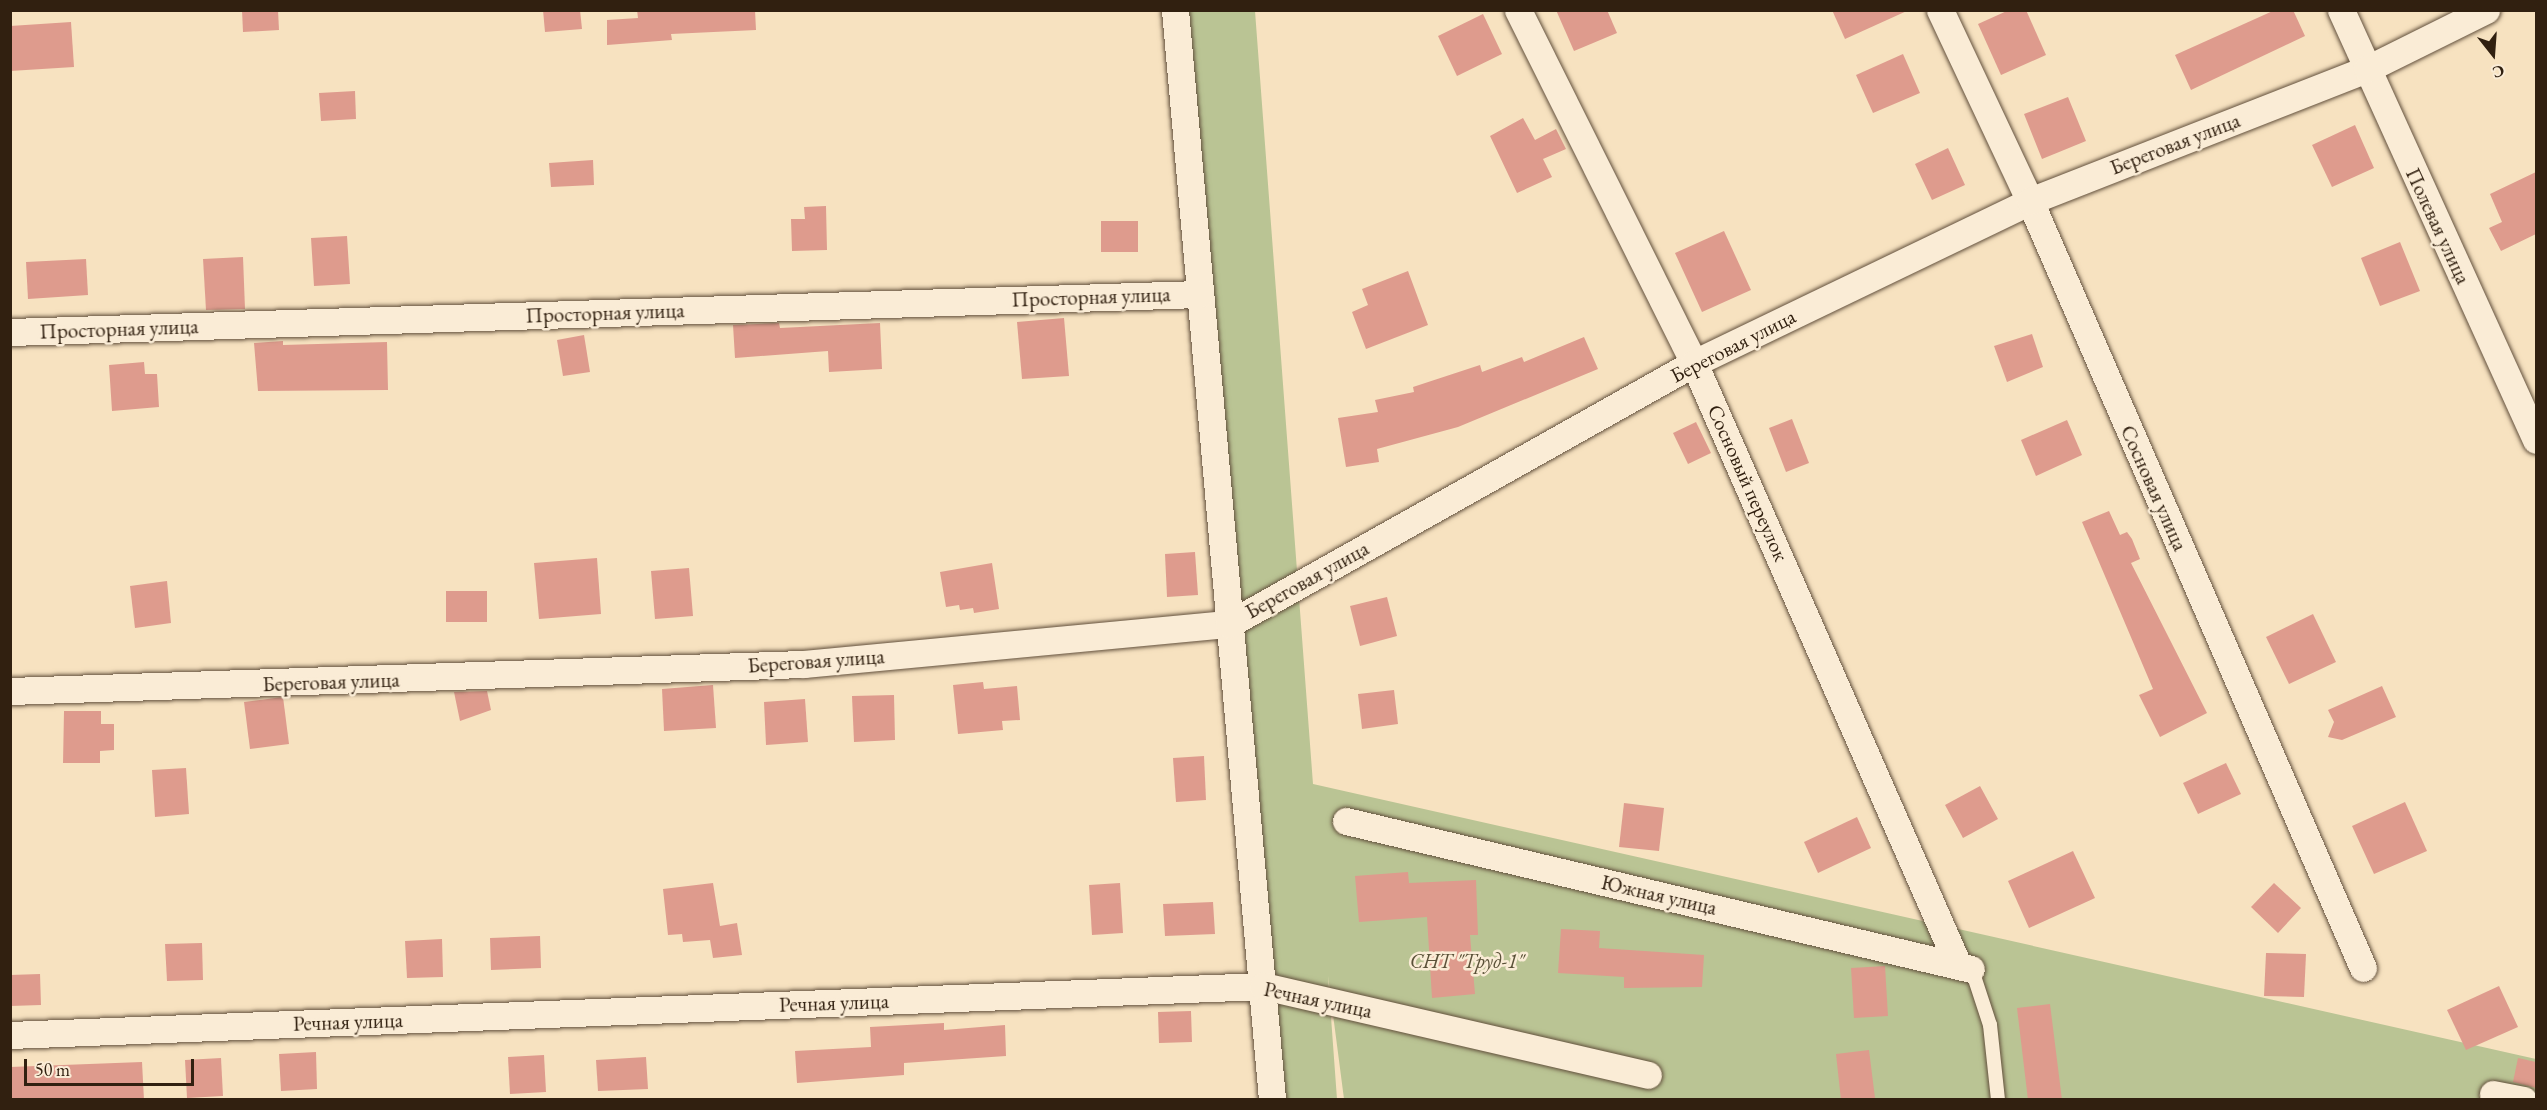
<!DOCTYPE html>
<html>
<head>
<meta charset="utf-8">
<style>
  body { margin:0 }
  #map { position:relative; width:2547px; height:1110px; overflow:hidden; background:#f7e2c0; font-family:"EB Garamond",serif }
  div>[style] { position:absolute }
  .green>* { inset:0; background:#bac494 }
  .building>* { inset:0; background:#de9b8d }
  .roads { filter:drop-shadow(0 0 2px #62503c) drop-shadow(0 0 2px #62503c) }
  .service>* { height:14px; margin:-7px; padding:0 7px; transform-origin:7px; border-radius:7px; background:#faecd6 }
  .minor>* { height:27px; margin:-13.5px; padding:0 13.5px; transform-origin:13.5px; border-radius:13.5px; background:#faecd6 }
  span { translate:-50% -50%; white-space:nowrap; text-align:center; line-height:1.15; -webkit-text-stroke:5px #faecd6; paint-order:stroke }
  .street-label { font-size:21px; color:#312010 }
  .park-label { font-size:21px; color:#5a5138; font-style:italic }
  .frame { position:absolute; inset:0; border:12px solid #312010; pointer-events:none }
  .north { position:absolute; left:2463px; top:24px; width:60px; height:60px; -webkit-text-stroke:4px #faecd6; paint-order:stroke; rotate:163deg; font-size:16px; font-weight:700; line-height:24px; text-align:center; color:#312010 }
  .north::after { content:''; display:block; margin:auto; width:21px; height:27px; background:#312010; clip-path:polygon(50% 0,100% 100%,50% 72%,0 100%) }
  .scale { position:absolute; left:24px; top:1059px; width:170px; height:27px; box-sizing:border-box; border:3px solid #312010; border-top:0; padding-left:8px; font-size:18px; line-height:21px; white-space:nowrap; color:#312010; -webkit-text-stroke:4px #faecd6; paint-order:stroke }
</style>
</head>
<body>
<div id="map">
  <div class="green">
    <div style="clip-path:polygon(1179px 11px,1255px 11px,1313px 784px,2536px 1059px,2536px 1099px,1344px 1099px,1328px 976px,1337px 1099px,1284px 1099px)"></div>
  </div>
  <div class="building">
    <div style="clip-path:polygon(242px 10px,278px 10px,279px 30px,243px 32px)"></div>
    <div style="clip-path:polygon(543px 10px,580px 10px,582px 29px,545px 32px)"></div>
    <div style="clip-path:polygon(637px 10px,755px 10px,756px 30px,671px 34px,672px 40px,607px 45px,607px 20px,638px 18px)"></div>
    <div style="clip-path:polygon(1556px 10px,1607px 10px,1617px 33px,1574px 51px)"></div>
    <div style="clip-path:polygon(1832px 10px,1909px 10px,1845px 39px)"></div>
    <div style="clip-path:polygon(2009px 10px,2026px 10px,2046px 55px,2001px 75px,1978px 24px)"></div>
    <div style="clip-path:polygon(2275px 10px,2293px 10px,2305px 36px,2191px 90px,2175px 55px)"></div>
    <div style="clip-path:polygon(1483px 14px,1502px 54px,1457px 76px,1438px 36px)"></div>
    <div style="clip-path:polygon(71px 22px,74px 67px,10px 71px,10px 26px)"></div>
    <div style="clip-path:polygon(1903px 54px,1920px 93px,1873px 113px,1856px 75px)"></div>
    <div style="clip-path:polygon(355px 91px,356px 119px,321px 121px,319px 93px)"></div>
    <div style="clip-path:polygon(2068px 97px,2086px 141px,2042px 159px,2024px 114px)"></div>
    <div style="clip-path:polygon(1523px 118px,1535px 140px,1556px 129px,1566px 149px,1543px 159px,1552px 177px,1517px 193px,1490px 136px)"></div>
    <div style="clip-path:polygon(2355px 125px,2374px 168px,2332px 187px,2312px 145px)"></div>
    <div style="clip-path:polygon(1948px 148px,1965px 185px,1932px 200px,1915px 164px)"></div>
    <div style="clip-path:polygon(593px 160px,594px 185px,551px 187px,549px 163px)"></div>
    <div style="clip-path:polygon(2536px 172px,2536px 234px,2501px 251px,2489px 228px,2502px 222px,2490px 194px)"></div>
    <div style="clip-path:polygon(826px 206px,827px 250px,792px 251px,791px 219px,805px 219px,804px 207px)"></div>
    <div style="clip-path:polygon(1101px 221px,1138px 221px,1138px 252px,1101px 252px)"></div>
    <div style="clip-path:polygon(1724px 231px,1751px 290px,1702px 312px,1675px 253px)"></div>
    <div style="clip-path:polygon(347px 236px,350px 284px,314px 286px,311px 238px)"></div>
    <div style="clip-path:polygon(2400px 242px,2420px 291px,2380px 306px,2361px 258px)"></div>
    <div style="clip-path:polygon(243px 257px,245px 309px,206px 310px,203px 259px)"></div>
    <div style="clip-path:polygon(86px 259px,88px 295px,28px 299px,26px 262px)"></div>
    <div style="clip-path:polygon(1408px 271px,1428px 325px,1366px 349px,1352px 312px,1368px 305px,1362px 289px)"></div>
    <div style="clip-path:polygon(1064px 318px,1069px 376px,1022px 379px,1017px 322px)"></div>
    <div style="clip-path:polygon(779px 323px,780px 328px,880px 323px,882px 369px,829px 372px,828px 351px,735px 358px,733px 325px)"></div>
    <div style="clip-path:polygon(2032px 334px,2043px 367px,2007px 382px,1994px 346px)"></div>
    <div style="clip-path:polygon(584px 335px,590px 372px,563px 376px,557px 340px)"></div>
    <div style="clip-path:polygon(1584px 337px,1598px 369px,1458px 427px,1377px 449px,1379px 462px,1346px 467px,1338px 418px,1378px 412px,1375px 400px,1414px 392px,1413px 387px,1480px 365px,1482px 372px,1522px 357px,1524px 362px)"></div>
    <div style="clip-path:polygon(283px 341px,283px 345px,387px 342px,388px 390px,258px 391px,254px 343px)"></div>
    <div style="clip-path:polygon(144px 362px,145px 374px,157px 374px,159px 407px,112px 411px,109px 365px)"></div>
    <div style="clip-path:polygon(1792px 419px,1809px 463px,1786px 472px,1769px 428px)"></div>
    <div style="clip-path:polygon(2067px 420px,2082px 455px,2036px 476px,2021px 440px)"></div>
    <div style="clip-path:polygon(1696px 422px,1711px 453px,1688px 464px,1673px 433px)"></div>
    <div style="clip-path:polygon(2109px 511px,2120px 535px,2127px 532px,2132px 539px,2140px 559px,2131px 563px,2207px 713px,2160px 737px,2139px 695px,2153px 689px,2082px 522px)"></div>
    <div style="clip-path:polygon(1195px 552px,1198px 595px,1167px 597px,1165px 554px)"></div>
    <div style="clip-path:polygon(597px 558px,601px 614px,539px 619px,534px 563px)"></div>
    <div style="clip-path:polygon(992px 563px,999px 609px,974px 613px,973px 608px,960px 610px,959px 605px,946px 607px,940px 572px)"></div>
    <div style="clip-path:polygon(689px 568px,693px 616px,655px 619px,651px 571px)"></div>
    <div style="clip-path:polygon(167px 581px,171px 623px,135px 628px,130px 586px)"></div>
    <div style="clip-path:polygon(446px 591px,487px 591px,487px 622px,446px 622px)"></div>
    <div style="clip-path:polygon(1387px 597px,1397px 636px,1360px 646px,1350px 606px)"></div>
    <div style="clip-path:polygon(2313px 614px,2336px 662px,2289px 684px,2266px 637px)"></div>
    <div style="clip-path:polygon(983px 682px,984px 689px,1017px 686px,1020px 720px,1002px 721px,1003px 730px,958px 734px,953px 685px)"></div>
    <div style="clip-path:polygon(713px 685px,716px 728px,664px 731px,662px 689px)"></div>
    <div style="clip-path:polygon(2382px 686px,2396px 717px,2342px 740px,2328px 737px,2334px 722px,2328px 710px)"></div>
    <div style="clip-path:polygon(1394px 690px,1398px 724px,1362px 729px,1358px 694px)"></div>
    <div style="clip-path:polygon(487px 691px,491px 710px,460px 721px,454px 692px)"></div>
    <div style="clip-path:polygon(894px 695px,895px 740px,854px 742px,852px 696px)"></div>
    <div style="clip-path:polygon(283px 697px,289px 744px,250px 749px,244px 702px)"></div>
    <div style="clip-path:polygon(805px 699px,808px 742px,766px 745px,764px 702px)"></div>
    <div style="clip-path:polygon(64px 711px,101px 711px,101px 724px,114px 724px,114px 750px,100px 751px,100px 763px,63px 763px)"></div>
    <div style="clip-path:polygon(1204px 756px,1206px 800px,1176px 802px,1173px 758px)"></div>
    <div style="clip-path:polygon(2226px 763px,2241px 794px,2198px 814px,2183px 783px)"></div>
    <div style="clip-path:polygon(186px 768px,189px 814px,155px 817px,152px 770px)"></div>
    <div style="clip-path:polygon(1980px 786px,1998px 819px,1963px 838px,1945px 805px)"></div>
    <div style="clip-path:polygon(2405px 802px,2427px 851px,2374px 874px,2352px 826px)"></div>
    <div style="clip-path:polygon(1624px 803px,1664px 808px,1659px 851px,1619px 847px)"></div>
    <div style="clip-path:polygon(1857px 817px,1871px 848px,1818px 873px,1804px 842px)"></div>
    <div style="clip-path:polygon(2073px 851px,2095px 898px,2029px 928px,2008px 881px)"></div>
    <div style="clip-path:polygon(1408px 872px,1409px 883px,1476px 880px,1478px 935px,1470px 935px,1475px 994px,1432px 998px,1427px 917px,1359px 922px,1355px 876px)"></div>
    <div style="clip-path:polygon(713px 883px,720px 926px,737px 923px,742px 955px,713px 958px,710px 940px,683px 942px,682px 934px,668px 935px,663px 889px)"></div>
    <div style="clip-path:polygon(1120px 883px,1123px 933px,1092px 935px,1089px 885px)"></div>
    <div style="clip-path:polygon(2274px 883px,2301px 908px,2278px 933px,2251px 907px)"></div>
    <div style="clip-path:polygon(1213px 902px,1215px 934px,1165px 936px,1163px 904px)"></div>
    <div style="clip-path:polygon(1561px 929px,1600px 931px,1599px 948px,1704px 955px,1702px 987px,1624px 988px,1624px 977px,1558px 973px)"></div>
    <div style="clip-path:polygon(540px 936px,541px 968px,491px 970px,490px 938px)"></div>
    <div style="clip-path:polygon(442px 939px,443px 977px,407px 978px,405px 941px)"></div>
    <div style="clip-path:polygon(202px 943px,203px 980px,167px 981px,165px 944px)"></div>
    <div style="clip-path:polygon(2266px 953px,2306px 954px,2304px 997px,2264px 996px)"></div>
    <div style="clip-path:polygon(1885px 966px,1888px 1016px,1854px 1018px,1851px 968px)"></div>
    <div style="clip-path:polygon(40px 974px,41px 1005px,10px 1006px,10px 975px)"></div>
    <div style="clip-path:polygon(2499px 986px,2518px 1027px,2466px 1050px,2447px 1010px)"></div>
    <div style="clip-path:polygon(2050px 1004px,2062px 1100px,2028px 1100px,2017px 1008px)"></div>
    <div style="clip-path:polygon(1191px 1011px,1192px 1042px,1159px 1043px,1158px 1012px)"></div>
    <div style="clip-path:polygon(944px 1023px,944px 1030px,1005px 1025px,1006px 1056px,904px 1063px,904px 1075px,797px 1083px,795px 1051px,871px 1047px,870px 1027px)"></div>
    <div style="clip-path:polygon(1869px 1050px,1875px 1098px,1841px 1100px,1836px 1054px)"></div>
    <div style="clip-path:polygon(316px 1052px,317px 1089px,281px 1091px,279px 1054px)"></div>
    <div style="clip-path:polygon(544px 1055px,546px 1092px,510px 1094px,508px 1057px)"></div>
    <div style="clip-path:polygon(646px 1057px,648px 1089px,598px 1091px,596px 1060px)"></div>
    <div style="clip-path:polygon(221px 1058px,223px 1096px,187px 1098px,185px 1060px)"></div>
    <div style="clip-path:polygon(2518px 1058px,2536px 1062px,2536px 1088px,2513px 1082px)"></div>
    <div style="clip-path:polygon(142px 1062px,144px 1100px,10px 1100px,10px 1067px)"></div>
  </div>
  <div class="roads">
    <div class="service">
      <div style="left:1972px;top:970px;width:58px;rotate:71.9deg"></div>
      <div style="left:1990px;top:1025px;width:75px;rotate:83.9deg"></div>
    </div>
    <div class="minor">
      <div style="left:1175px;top:10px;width:1094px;rotate:84.91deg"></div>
      <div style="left:1518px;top:10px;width:394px;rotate:63.5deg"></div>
      <div style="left:1694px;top:363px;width:657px;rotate:66.32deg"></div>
      <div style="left:1940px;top:10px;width:211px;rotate:64.8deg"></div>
      <div style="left:2030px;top:201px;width:836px;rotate:66.53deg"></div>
      <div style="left:2341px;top:10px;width:472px;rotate:65.6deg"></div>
      <div style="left:10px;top:332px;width:1190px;rotate:-1.83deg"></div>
      <div style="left:10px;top:691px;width:794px;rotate:-1.95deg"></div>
      <div style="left:804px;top:664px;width:427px;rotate:-5.4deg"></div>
      <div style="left:1229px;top:624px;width:533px;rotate:-29.31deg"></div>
      <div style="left:1694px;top:363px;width:373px;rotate:-25.7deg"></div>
      <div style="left:2030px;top:201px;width:362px;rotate:-21.4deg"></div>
      <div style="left:2367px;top:69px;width:133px;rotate:-26.4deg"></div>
      <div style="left:1346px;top:821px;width:642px;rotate:13.32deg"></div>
      <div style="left:10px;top:1035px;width:1254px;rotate:-2.24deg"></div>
      <div style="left:1263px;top:986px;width:395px;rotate:13deg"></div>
      <div style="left:2493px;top:1094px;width:31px;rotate:11deg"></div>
    </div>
  </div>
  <div class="street-label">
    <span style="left:2175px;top:144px;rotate:-21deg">Береговая улица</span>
    <span style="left:2438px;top:226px;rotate:65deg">Полевая улица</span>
    <span style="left:1091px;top:297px;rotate:-2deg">Просторная улица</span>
    <span style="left:605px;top:313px;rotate:-2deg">Просторная улица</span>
    <span style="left:119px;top:329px;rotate:-2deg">Просторная улица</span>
    <span style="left:1733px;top:346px;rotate:-27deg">Береговая улица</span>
    <span style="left:1748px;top:483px;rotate:66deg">Сосновый переулок</span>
    <span style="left:2154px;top:488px;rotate:66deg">Сосновая улица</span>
    <span style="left:1307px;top:580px;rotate:-29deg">Береговая улица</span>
    <span style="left:816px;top:661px;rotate:-4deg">Береговая улица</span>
    <span style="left:331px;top:682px;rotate:-2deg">Береговая улица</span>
    <span style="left:1659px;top:895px;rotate:13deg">Южная улица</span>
    <span style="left:1318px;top:1000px;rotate:12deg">Речная улица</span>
    <span style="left:834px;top:1003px;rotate:-2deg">Речная улица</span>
    <span style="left:348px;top:1022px;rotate:-2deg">Речная улица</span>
  </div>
  <div class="park-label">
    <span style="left:1467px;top:961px">СНТ "Труд-1"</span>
  </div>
  <div class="frame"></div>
  <div class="north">С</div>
  <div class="scale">50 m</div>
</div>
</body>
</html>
